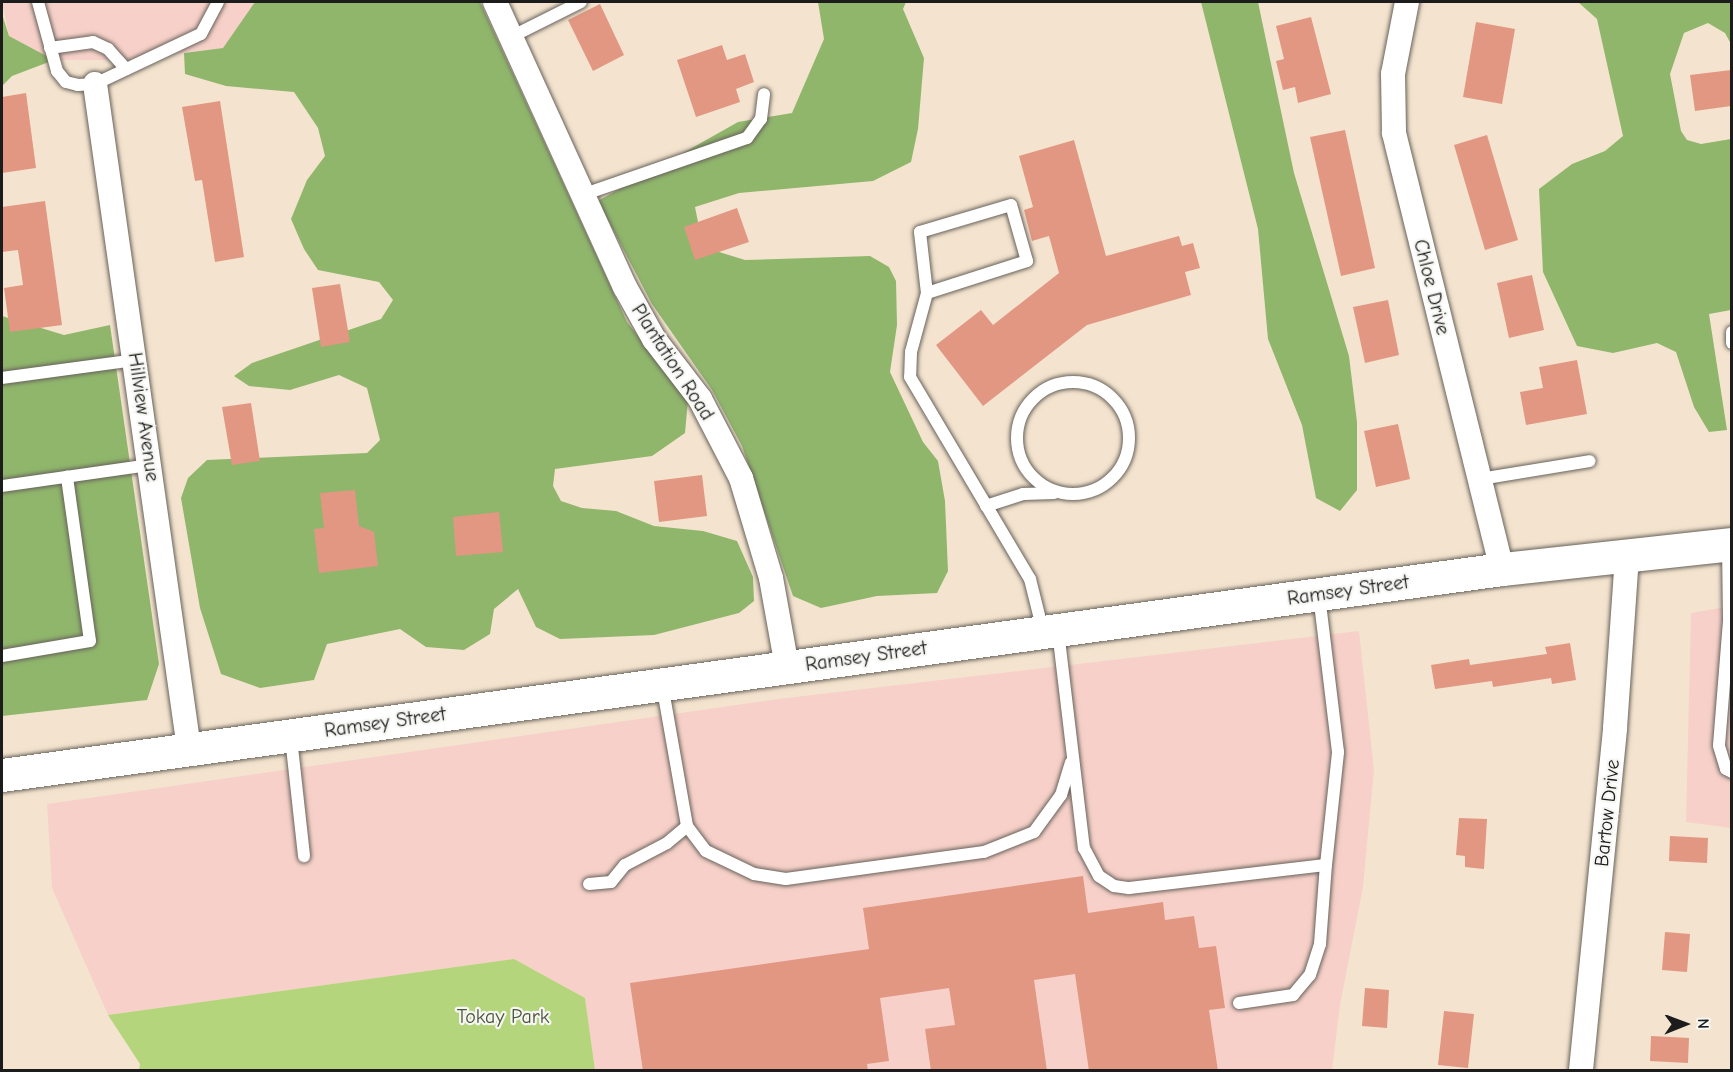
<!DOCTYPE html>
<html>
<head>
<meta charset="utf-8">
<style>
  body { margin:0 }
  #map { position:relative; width:1733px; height:1072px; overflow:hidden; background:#f4e4cf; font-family:"Comic Neue",sans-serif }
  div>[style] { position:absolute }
  .built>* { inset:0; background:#f7d1c9 }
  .green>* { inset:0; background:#b5d57c }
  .forest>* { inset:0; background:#90b66c }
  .building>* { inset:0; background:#e19782 }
  .roads { filter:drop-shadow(0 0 2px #68625b) drop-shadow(0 0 2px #68625b) }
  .service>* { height:12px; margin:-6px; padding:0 6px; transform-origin:6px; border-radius:6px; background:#fff }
  .service>.ring { margin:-6px; padding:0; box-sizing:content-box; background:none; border:12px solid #fff; border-radius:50% }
  .minor>* { height:24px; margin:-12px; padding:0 12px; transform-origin:12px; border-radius:12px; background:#fff }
  .primary>* { height:33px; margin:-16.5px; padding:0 16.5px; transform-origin:16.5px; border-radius:16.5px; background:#fff }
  span { translate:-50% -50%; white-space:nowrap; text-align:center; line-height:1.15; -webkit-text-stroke:4.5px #f6f6f2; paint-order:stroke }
  .street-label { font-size:20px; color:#1c1c1c }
  .park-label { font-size:20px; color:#4a5439 }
  .frame { position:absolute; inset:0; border:3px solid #1c1c1c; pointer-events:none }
  .north { position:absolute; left:1655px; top:994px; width:60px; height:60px; -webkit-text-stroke:4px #f6f6f2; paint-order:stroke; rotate:89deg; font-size:16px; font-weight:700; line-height:24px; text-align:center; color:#1c1c1c }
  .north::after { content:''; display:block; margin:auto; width:21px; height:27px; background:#1c1c1c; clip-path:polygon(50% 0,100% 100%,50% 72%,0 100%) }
</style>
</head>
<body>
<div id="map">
  <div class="built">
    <div style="clip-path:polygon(2px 2px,255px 2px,256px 3px,223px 48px,121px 60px,54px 60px,9px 36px)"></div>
    <div style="clip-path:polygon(1731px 606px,1731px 828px,1686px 822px,1691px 613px)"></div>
    <div style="clip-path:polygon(1359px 631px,1374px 770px,1363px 887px,1340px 1005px,1332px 1070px,595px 1070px,585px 998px,514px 959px,108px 1015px,52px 888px,47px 804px,778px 699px)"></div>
  </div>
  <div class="green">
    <div style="clip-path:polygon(514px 959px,585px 998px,595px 1070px,139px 1070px,140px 1064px,108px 1015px)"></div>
  </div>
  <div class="forest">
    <div style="clip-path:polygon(255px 2px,480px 2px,627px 322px,688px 400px,685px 433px,652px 456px,555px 469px,553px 486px,561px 501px,582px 508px,616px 511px,654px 526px,703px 531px,737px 541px,753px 577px,754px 601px,739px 613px,654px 635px,560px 639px,536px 627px,518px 589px,494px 609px,490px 634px,464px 650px,426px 647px,400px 629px,327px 644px,314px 680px,260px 688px,221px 674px,200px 608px,181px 498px,188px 478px,207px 460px,367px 453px,380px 440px,367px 388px,339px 375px,290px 390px,249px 386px,234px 376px,252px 363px,381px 319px,393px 300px,379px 282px,318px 270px,304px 249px,291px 219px,307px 180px,325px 156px,318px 128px,294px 92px,226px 86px,185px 74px,184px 53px,223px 48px)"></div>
    <div style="clip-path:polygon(818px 2px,906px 2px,903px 9px,924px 58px,918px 129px,911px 162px,873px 181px,739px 193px,695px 207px,703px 247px,745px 260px,870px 256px,889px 267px,896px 281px,897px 325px,890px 372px,923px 442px,938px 461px,945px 501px,948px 571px,937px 593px,877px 596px,821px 608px,793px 596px,742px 446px,712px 390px,652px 304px,598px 201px,738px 122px,792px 113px,824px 39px)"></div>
    <div style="clip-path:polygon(1201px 2px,1258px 2px,1294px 173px,1349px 356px,1357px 422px,1357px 490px,1340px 511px,1316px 498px,1302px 425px,1268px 339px,1258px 229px)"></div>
    <div style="clip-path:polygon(1578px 2px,1731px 2px,1731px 44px,1725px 33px,1708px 23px,1684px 33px,1670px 74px,1681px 131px,1687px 140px,1701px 144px,1731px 139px,1731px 310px,1709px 314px,1727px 430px,1709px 432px,1694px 407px,1676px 352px,1657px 343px,1613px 353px,1577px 346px,1543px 272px,1539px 189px,1572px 164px,1605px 151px,1623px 136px,1597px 19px)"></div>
    <div style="clip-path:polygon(2px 14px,9px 36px,54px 60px,12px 76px,2px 86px)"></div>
    <div style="clip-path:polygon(2px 316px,64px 335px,110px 325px,159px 664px,147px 700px,2px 716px)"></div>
  </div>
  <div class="building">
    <div style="clip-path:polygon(600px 4px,624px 55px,593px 71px,568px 20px)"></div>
    <div style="clip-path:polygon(1311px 17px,1331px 94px,1298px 103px,1295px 87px,1283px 90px,1276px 61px,1284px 59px,1276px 26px)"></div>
    <div style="clip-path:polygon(1476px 22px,1515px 29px,1502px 104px,1463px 97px)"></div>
    <div style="clip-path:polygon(722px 45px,727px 60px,745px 54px,754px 82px,736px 89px,740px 102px,696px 117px,677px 60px)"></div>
    <div style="clip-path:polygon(1731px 70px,1731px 106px,1695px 111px,1690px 75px)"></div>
    <div style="clip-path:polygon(26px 93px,36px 168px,2px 173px,2px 97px)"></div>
    <div style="clip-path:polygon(220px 101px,244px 257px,215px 262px,202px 180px,195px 181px,182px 107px)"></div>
    <div style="clip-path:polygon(1345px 130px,1375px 268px,1341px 276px,1310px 137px)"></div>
    <div style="clip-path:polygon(1487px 135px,1518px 240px,1485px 250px,1454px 145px)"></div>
    <div style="clip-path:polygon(1074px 140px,1106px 256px,1179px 236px,1182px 246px,1193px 243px,1200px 268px,1185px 272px,1191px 295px,1087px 325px,983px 406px,936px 345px,981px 310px,993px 325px,1059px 273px,1049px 236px,1032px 241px,1024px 210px,1033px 207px,1019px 156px)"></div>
    <div style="clip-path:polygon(45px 201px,62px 325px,10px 332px,4px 288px,23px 285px,18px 250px,2px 252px,2px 207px)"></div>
    <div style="clip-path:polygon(737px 208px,749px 242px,695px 260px,684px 227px)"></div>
    <div style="clip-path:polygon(1532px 275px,1544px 330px,1509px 338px,1497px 283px)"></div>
    <div style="clip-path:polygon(340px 284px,350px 342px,321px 347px,312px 288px)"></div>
    <div style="clip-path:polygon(1388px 300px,1399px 355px,1365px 363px,1353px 307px)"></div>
    <div style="clip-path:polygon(1577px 360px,1587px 414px,1526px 425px,1520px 392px,1543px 388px,1539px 367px)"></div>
    <div style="clip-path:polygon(251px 403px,260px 461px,232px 465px,222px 407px)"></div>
    <div style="clip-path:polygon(1398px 424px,1410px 479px,1376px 487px,1364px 431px)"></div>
    <div style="clip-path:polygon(702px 475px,707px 516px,659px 522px,654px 481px)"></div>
    <div style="clip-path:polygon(355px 490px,359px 526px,374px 532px,378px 566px,319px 573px,314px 529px,324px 528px,320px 493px)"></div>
    <div style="clip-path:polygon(499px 512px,503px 552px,456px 556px,453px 517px)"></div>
    <div style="clip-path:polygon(1570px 643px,1576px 680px,1552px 684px,1551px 678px,1493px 687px,1492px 681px,1435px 689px,1431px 665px,1469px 659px,1470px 665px,1547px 654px,1545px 647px)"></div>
    <div style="clip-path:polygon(1459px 818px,1487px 819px,1484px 869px,1465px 867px,1465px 856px,1456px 855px)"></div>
    <div style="clip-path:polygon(1670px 836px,1708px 838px,1707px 863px,1669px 861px)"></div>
    <div style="clip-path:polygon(1083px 876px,1088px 913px,1163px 902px,1165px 920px,1194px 916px,1199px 948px,1216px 946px,1225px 1008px,1209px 1010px,1218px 1071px,1089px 1071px,1075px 974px,1034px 980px,1047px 1071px,931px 1071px,925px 1029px,955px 1025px,949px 988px,880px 998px,889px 1061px,867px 1064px,868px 1071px,643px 1071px,630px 983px,869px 949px,863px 908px)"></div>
    <div style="clip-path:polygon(1665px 932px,1690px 934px,1687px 972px,1662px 970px)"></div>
    <div style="clip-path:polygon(1365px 988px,1389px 990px,1387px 1028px,1362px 1026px)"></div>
    <div style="clip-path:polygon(1444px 1011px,1474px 1014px,1468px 1068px,1438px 1065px)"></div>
    <div style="clip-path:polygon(1651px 1036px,1689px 1038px,1688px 1063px,1650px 1061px)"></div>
  </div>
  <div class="roads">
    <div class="service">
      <div style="left:38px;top:2px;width:72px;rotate:74.6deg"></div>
      <div style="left:57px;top:71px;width:14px;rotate:51deg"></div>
      <div style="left:66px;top:82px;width:12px;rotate:14deg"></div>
      <div style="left:78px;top:85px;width:17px;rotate:-3deg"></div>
      <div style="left:95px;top:84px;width:117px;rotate:-25.3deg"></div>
      <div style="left:201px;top:34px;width:36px;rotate:-62deg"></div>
      <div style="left:511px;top:37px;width:78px;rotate:-26.6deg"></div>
      <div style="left:50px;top:48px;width:43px;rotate:-7.9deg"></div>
      <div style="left:93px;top:42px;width:17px;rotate:25deg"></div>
      <div style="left:108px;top:49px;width:27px;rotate:48deg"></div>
      <div style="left:582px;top:195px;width:175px;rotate:-19.1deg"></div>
      <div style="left:747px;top:138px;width:24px;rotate:-54deg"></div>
      <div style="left:761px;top:119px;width:25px;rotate:-83deg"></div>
      <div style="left:927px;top:293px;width:105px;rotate:-17.7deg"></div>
      <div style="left:1027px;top:261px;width:58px;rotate:-105.9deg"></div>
      <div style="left:1011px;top:205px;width:95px;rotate:163.5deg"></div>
      <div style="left:920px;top:232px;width:61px;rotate:83.5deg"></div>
      <div style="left:927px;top:293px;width:61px;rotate:105.2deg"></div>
      <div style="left:911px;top:352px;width:25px;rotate:92deg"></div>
      <div style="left:910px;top:377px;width:235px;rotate:59.3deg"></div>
      <div style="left:1030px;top:579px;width:54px;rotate:76deg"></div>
      <div style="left:1732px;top:332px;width:11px;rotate:90deg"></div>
      <div style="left:2px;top:378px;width:135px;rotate:-7.7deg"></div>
      <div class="ring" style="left:1017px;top:382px;width:100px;height:100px"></div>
      <div style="left:1480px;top:479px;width:111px;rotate:-9.3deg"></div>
      <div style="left:2px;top:486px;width:149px;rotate:-8.1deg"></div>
      <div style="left:986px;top:506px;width:39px;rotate:-18deg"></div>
      <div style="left:1023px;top:494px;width:31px;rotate:-2deg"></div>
      <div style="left:1728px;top:546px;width:75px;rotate:89.2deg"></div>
      <div style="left:1729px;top:621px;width:125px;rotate:94.6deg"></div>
      <div style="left:1719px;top:746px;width:24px;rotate:73deg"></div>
      <div style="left:1726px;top:769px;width:7px;rotate:27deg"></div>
      <div style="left:1058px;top:631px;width:219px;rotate:83.2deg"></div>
      <div style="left:1084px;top:848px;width:32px;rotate:62deg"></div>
      <div style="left:1099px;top:876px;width:18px;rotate:34deg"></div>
      <div style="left:1114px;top:886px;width:15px;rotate:8deg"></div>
      <div style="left:1129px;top:888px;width:198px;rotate:-6.7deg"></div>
      <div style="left:1326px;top:865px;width:114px;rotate:-83.9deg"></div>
      <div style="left:1338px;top:752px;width:157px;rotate:-96.9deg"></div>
      <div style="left:2px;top:656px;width:89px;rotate:-9.7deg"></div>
      <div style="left:90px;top:641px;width:166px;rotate:-98deg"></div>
      <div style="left:662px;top:684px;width:144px;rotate:80deg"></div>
      <div style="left:687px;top:826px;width:31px;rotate:53deg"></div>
      <div style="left:706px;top:851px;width:53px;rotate:25.6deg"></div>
      <div style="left:754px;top:874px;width:32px;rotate:9deg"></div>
      <div style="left:786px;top:879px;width:200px;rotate:-7.8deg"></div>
      <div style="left:984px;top:852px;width:54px;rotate:-21.8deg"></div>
      <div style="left:1034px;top:832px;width:46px;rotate:-53.9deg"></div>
      <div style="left:1061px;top:795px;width:34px;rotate:-73deg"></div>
      <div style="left:291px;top:738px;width:119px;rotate:83.7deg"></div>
      <div style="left:589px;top:884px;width:22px;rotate:-5deg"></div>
      <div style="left:611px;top:882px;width:22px;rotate:-51deg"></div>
      <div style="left:625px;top:865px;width:47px;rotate:-27.6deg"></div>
      <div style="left:667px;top:843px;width:26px;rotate:-40deg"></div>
      <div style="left:1239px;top:1003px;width:55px;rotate:-8.4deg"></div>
      <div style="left:1293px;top:995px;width:26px;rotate:-50deg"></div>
      <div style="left:1310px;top:975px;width:33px;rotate:-72deg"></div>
      <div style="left:1320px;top:944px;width:79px;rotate:-85.7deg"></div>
    </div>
    <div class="minor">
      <div style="left:495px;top:2px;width:313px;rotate:65.5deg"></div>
      <div style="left:625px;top:287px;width:60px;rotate:60.9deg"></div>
      <div style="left:654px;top:339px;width:76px;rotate:52.5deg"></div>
      <div style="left:700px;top:399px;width:89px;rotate:62.6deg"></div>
      <div style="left:741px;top:478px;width:104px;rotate:73.3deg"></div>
      <div style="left:771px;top:578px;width:90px;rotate:79.8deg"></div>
      <div style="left:1407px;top:2px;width:73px;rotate:101deg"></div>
      <div style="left:1393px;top:74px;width:59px;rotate:89deg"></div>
      <div style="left:1394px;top:133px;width:449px;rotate:76.1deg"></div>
      <div style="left:95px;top:84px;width:672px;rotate:81.95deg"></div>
      <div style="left:1581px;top:1070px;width:344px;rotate:-84.3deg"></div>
      <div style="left:1615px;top:728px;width:173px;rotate:-86deg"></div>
    </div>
    <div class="primary">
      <div style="left:2px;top:775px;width:1514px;rotate:-7.82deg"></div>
      <div style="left:1502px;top:569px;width:231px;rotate:-6.2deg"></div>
    </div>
  </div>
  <div class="street-label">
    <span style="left:1432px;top:287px;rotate:76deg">Chloe Drive</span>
    <span style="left:673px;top:362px;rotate:57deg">Plantation Road</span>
    <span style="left:144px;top:417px;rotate:82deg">Hillview Avenue</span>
    <span style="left:1348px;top:590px;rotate:-8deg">Ramsey Street</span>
    <span style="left:866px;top:656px;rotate:-8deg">Ramsey Street</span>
    <span style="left:385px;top:722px;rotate:-8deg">Ramsey Street</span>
    <span style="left:1607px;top:813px;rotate:-84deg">Bartow Drive</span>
  </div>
  <div class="park-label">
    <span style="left:503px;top:1016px">Tokay Park</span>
  </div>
  <div class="frame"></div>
  <div class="north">N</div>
</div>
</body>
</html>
